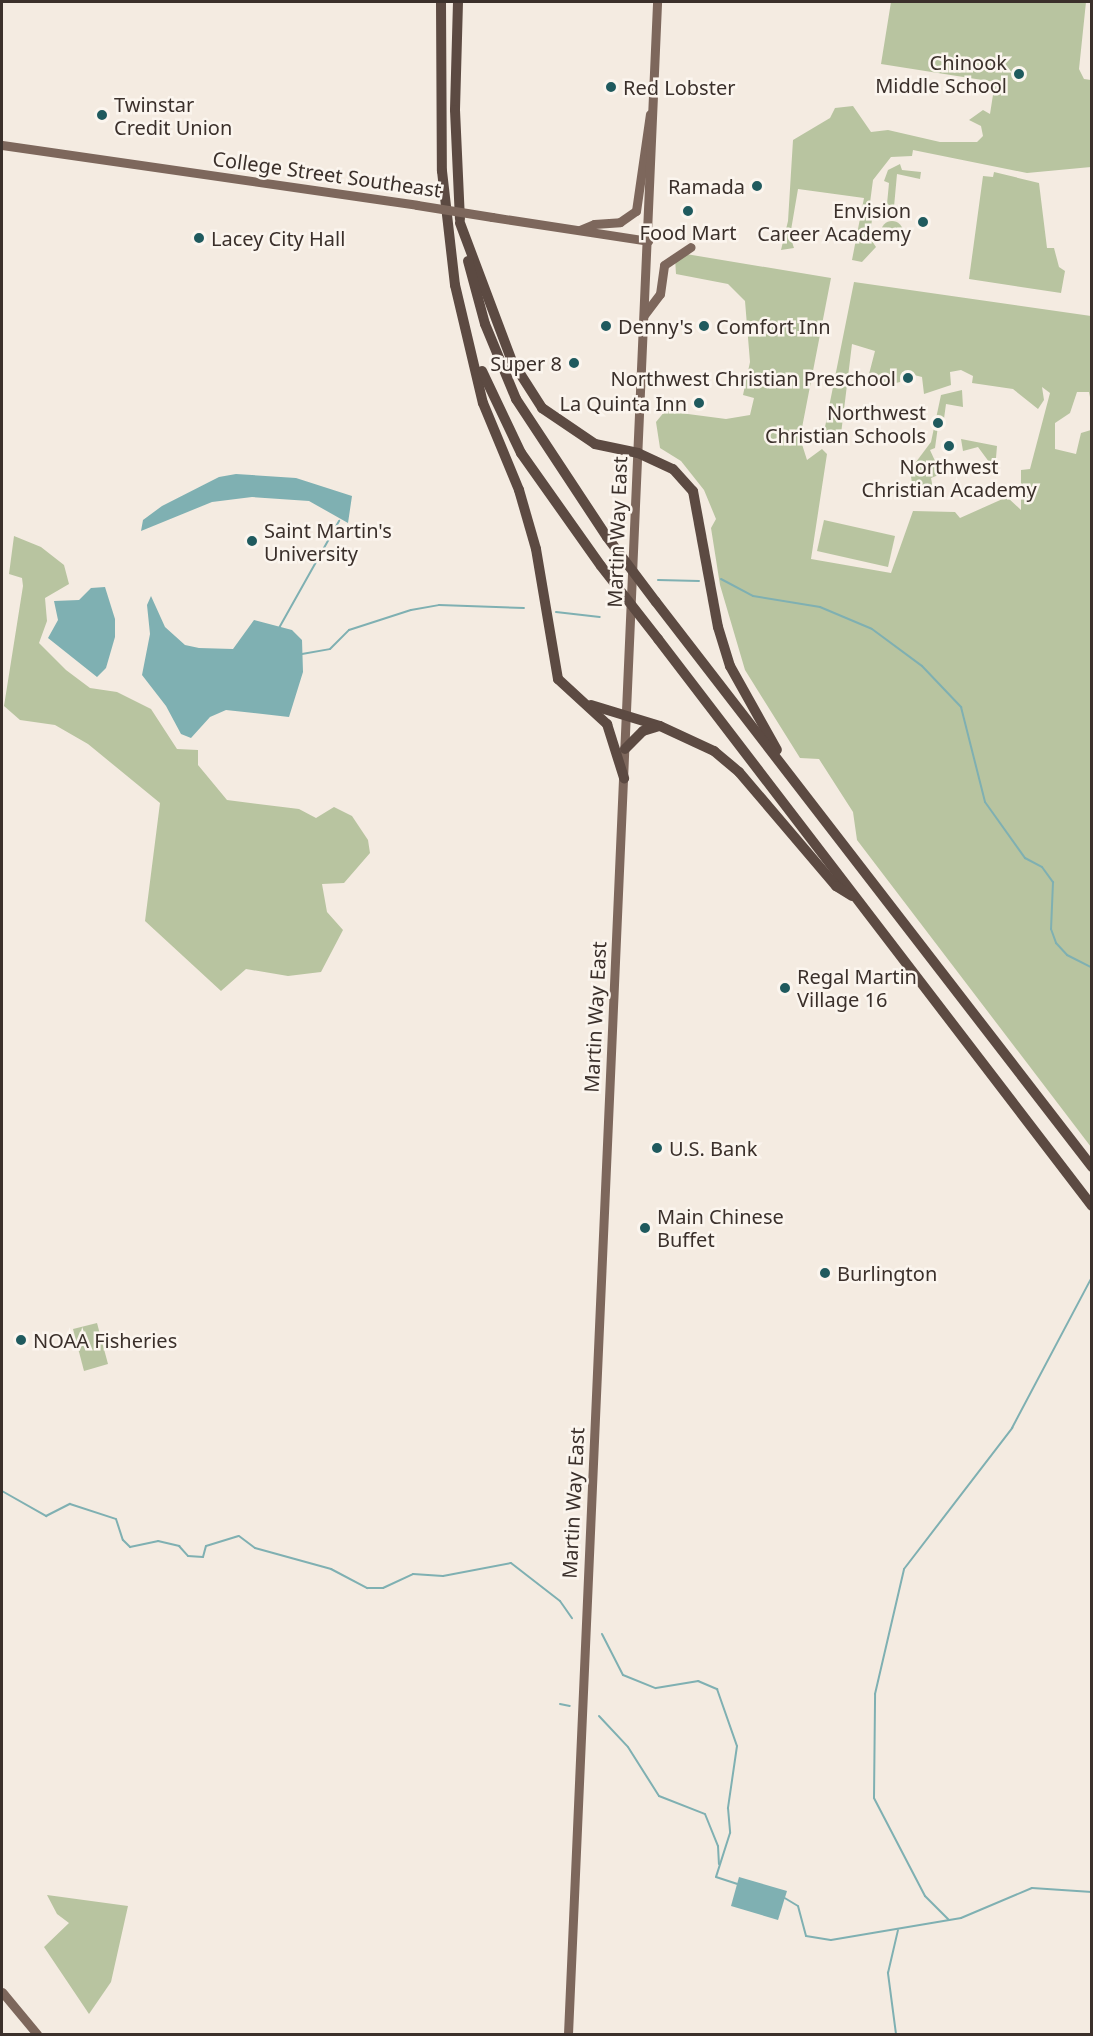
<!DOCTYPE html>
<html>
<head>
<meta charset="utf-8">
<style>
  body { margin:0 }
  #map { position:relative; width:1093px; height:2036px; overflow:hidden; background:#f4ebe1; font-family:"Noto Sans",sans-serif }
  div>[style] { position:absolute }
  .green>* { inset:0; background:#b8c4a0 }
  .round { border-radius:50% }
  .water>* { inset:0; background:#7fb0b2 }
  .stream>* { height:2px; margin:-1px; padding:0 1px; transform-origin:1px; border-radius:1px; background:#7fb0b2 }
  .major>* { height:9px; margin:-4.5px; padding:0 4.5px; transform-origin:4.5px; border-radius:4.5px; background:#7d675c }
  .highway>* { height:10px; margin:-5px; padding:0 5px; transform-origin:5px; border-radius:5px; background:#5c4a42 }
  .major-bridge>* { height:9px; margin:-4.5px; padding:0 4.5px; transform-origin:4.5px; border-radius:4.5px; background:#7d675c }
  .highway-bridge>* { height:10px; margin:-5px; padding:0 5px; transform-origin:5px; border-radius:5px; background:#5c4a42 }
  .dots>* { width:16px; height:16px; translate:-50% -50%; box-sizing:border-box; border:3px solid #fbf5ee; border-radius:50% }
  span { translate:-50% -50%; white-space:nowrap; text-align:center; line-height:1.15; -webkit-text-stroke:5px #fbf5ee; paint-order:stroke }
  .poi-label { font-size:20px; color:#3b302b }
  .right { translate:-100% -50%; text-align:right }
  .left { translate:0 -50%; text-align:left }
  .street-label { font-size:20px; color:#3b302b }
  .frame { position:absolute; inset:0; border:3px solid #3b302b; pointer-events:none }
</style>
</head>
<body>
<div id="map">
  <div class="green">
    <div style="clip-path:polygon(891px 2px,1086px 2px,1079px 69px,1084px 79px,1091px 80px,1091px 167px,1027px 173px,913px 150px,912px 156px,891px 157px,873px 180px,868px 218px,872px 219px,870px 238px,876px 247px,862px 262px,852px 260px,864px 198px,798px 189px,790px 236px,794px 248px,781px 250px,788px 221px,793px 140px,830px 118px,835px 108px,853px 106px,871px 132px,888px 130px,940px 142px,977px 142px,983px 136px,981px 126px,969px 120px,983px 110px,990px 114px,995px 82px,881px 64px)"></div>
    <div style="clip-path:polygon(900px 164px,902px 170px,921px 172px,920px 179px,897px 174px,894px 207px,887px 204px,889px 183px,884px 181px,888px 170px)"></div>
    <div style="clip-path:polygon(994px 172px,1039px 183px,1047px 248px,1054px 248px,1059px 267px,1065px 271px,1061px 293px,969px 279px,983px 176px,993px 177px)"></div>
    <div class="round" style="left:881px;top:221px;width:22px;height:22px"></div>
    <div style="clip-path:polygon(686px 254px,831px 278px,800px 438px,807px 460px,822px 449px,827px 454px,811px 559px,891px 573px,913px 511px,955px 512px,960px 518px,1007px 497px,1021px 510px,1021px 470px,1030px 469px,1050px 393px,1042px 387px,1044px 400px,1038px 409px,1013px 389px,972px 383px,973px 376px,961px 370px,950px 372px,951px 385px,924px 394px,922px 377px,902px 372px,900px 382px,892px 384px,868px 378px,875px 351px,852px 344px,841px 434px,834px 440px,828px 438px,824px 432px,854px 282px,1091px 316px,1091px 402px,1089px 392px,1077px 392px,1070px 413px,1055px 423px,1055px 449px,1076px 454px,1081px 433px,1091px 430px,1091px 1147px,857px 840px,853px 812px,819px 759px,800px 758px,745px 670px,720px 585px,711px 528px,716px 519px,704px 490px,681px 461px,660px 448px,656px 422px,665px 411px,726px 419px,750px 415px,754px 398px,743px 395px,750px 362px,745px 301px,728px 284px,676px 274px,675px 258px)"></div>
    <div style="clip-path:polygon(962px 390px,963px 407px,946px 404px,943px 426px,938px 426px,935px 448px,930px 450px,941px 474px,931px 478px,934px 494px,930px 500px,913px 490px,910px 470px,931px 442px,941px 395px)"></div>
    <div style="clip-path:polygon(961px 439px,997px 446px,995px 470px,978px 447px,963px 451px)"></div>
    <div style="clip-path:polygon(824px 520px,895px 536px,888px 567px,817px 551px)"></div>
    <div style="clip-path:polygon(14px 536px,41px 547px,64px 565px,69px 584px,45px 598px,47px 621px,39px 643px,66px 670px,90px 688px,117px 692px,151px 709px,177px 749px,198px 750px,198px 765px,227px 800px,299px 809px,316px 818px,334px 807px,352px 816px,368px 840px,370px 853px,344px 883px,322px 884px,327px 912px,343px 930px,321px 972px,288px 976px,246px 969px,221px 991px,145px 921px,160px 803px,88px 744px,55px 725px,20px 720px,4px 706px,23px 586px,22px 578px,9px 574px)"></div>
    <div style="clip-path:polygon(97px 1323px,108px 1364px,84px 1371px,73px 1329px)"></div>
    <div style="clip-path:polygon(47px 1895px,128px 1906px,111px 1982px,89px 2014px,44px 1947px,69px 1923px,57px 1914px)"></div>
  </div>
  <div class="water">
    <div style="clip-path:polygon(236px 474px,296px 478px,352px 496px,348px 523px,309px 501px,252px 497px,212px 502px,141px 531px,143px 520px,162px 506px,219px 477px)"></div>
    <div style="clip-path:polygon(105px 587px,115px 619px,115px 637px,106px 668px,97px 677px,48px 638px,58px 620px,54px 601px,79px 600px,91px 588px)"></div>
    <div style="clip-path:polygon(151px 596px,165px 627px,185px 645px,199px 648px,233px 649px,254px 620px,292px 630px,302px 640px,303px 672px,289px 717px,226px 710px,210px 717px,191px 738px,181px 734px,166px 706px,142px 675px,150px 634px,147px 605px)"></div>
    <div style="clip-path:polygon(739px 1877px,787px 1891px,778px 1920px,731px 1906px)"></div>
  </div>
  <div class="stream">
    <div style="left:721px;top:579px;width:36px;rotate:28deg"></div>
    <div style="left:753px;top:596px;width:68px;rotate:9.3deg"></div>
    <div style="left:820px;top:607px;width:56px;rotate:22.9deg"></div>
    <div style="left:872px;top:629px;width:62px;rotate:36.5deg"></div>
    <div style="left:922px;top:666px;width:57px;rotate:46.4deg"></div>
    <div style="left:961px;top:707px;width:98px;rotate:75.8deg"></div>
    <div style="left:985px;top:802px;width:69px;rotate:54.5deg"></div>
    <div style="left:1025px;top:858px;width:19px;rotate:28deg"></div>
    <div style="left:1042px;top:867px;width:19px;rotate:54deg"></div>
    <div style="left:1053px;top:882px;width:47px;rotate:92.4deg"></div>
    <div style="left:1051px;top:929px;width:15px;rotate:70deg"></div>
    <div style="left:1056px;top:943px;width:16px;rotate:47deg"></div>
    <div style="left:1067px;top:955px;width:28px;rotate:27deg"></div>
    <div style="left:658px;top:580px;width:41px;rotate:1.4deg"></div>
    <div style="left:556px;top:612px;width:44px;rotate:6.5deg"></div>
    <div style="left:279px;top:628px;width:123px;rotate:-60.7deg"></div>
    <div style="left:302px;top:654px;width:28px;rotate:-10deg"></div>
    <div style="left:330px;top:649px;width:27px;rotate:-45deg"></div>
    <div style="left:349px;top:630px;width:65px;rotate:-17.9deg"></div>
    <div style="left:411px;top:610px;width:28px;rotate:-10deg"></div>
    <div style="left:439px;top:605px;width:85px;rotate:2deg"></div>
    <div style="left:2px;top:1491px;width:51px;rotate:29.6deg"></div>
    <div style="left:46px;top:1516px;width:27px;rotate:-27deg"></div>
    <div style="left:70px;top:1504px;width:48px;rotate:18.1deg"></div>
    <div style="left:116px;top:1519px;width:22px;rotate:72deg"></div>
    <div style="left:123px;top:1540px;width:10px;rotate:45deg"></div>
    <div style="left:130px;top:1547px;width:29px;rotate:-12deg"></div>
    <div style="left:158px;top:1541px;width:22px;rotate:13deg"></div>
    <div style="left:179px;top:1546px;width:13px;rotate:48deg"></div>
    <div style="left:188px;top:1556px;width:15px;rotate:4deg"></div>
    <div style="left:203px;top:1557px;width:11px;rotate:-75deg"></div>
    <div style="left:206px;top:1546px;width:34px;rotate:-17deg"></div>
    <div style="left:239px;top:1536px;width:20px;rotate:37deg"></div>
    <div style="left:255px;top:1548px;width:79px;rotate:15.4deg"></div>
    <div style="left:331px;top:1569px;width:41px;rotate:27.8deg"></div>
    <div style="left:367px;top:1588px;width:16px"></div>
    <div style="left:383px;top:1588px;width:33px;rotate:-25deg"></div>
    <div style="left:413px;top:1574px;width:30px;rotate:4deg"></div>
    <div style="left:443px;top:1576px;width:69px;rotate:-10.8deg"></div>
    <div style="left:511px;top:1563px;width:62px;rotate:37.8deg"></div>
    <div style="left:560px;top:1601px;width:21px;rotate:55deg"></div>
    <div style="left:602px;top:1634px;width:46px;rotate:62.9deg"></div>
    <div style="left:623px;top:1675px;width:35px;rotate:22deg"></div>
    <div style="left:656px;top:1688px;width:43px;rotate:-9.5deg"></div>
    <div style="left:698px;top:1681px;width:21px;rotate:23deg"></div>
    <div style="left:717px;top:1689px;width:60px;rotate:70.7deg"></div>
    <div style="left:737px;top:1746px;width:63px;rotate:98.3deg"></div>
    <div style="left:728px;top:1808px;width:25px;rotate:85deg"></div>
    <div style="left:730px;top:1833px;width:46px;rotate:107.7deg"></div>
    <div style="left:716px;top:1877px;width:25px;rotate:18deg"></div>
    <div style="left:560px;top:1704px;width:10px;rotate:11deg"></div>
    <div style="left:599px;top:1716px;width:42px;rotate:46.9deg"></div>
    <div style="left:628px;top:1747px;width:58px;rotate:57.7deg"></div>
    <div style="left:659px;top:1796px;width:49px;rotate:21.4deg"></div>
    <div style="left:705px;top:1814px;width:35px;rotate:68deg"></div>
    <div style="left:718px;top:1846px;width:18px;rotate:87deg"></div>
    <div style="left:783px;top:1897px;width:17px;rotate:31deg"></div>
    <div style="left:798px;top:1906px;width:31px;rotate:75deg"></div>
    <div style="left:806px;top:1936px;width:25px;rotate:9deg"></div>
    <div style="left:831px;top:1940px;width:132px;rotate:-9.6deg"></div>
    <div style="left:961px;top:1918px;width:77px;rotate:-22.9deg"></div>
    <div style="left:1032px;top:1888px;width:60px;rotate:3.8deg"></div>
    <div style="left:949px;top:1920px;width:34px;rotate:-135deg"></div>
    <div style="left:925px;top:1896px;width:110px;rotate:-117.5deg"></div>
    <div style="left:874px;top:1798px;width:104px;rotate:-89.4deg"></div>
    <div style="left:875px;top:1694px;width:128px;rotate:-76.9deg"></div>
    <div style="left:904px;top:1569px;width:178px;rotate:-52.5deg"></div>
    <div style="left:1012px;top:1428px;width:171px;rotate:-62.1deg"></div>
    <div style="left:896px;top:2034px;width:62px;rotate:-97.5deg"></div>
    <div style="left:888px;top:1973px;width:44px;rotate:-76.9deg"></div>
  </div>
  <div class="major">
    <div style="left:2px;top:145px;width:419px;rotate:8.2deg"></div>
    <div style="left:492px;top:217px;width:158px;rotate:8.7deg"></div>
    <div style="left:580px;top:230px;width:15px;rotate:-23deg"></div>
    <div style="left:594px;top:224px;width:26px;rotate:-4deg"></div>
    <div style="left:620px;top:222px;width:19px;rotate:-35deg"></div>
    <div style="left:636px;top:211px;width:98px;rotate:-81.8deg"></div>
    <div style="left:644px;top:315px;width:26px;rotate:-53deg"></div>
    <div style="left:660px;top:294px;width:29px;rotate:-82deg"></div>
    <div style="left:664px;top:265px;width:32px;rotate:-34deg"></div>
    <div style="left:2px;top:1992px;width:55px;rotate:50.2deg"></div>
    <div style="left:568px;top:2034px;width:2034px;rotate:-87.49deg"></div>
  </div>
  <div class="highway">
    <div style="left:441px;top:2px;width:169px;rotate:89.7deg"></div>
    <div style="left:442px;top:171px;width:115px;rotate:83.5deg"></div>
    <div style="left:455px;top:285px;width:121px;rotate:76.7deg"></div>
    <div style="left:483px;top:403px;width:94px;rotate:67.5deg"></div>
    <div style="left:519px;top:490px;width:61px;rotate:73.9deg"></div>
    <div style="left:536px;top:549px;width:132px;rotate:80.4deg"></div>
    <div style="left:558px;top:679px;width:67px;rotate:42.6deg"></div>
    <div style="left:607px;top:724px;width:57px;rotate:72.5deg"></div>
    <div style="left:458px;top:2px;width:108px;rotate:91.6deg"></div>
    <div style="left:455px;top:110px;width:109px;rotate:87.4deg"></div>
    <div style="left:460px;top:223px;width:147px;rotate:69.4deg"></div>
    <div style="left:512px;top:361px;width:56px;rotate:57.4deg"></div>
    <div style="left:542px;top:408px;width:64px;rotate:34.2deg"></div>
    <div style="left:595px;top:444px;width:44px;rotate:11.8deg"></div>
    <div style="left:638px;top:453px;width:38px;rotate:25deg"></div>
    <div style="left:673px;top:469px;width:30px;rotate:48deg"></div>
    <div style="left:693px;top:491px;width:138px;rotate:79.6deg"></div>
    <div style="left:718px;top:627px;width:41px;rotate:72.9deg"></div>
    <div style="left:730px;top:666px;width:96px;rotate:60.8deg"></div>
    <div style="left:468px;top:261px;width:65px;rotate:74.9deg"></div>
    <div style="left:485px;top:324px;width:81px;rotate:67.5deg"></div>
    <div style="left:516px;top:399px;width:165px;rotate:56.6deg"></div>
    <div style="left:482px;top:371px;width:91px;rotate:64.6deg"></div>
    <div style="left:521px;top:453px;width:138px;rotate:54.7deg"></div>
    <div style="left:656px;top:602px;width:714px;rotate:52.34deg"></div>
    <div style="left:658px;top:639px;width:714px;rotate:52.57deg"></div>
    <div style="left:591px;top:705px;width:72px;rotate:16.9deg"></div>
    <div style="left:660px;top:726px;width:60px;rotate:24.8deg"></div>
    <div style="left:714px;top:751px;width:33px;rotate:40deg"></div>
    <div style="left:739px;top:772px;width:150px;rotate:49.6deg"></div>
    <div style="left:836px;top:886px;width:19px;rotate:32deg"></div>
    <div style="left:625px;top:749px;width:25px;rotate:-45deg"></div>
    <div style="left:643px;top:731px;width:17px;rotate:-17deg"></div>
  </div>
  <div class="major-bridge">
    <div style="left:417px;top:205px;width:76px;rotate:9.1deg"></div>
  </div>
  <div class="highway-bridge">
    <div style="left:607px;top:537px;width:81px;rotate:53deg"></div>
    <div style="left:601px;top:566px;width:93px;rotate:52deg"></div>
  </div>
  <div class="dots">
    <div style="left:1019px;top:74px;background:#1f5a5e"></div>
    <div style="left:611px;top:87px;background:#1f5a5e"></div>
    <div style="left:102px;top:115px;background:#1f5a5e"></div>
    <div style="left:757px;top:186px;background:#1f5a5e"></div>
    <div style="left:688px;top:211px;background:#1f5a5e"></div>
    <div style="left:923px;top:222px;background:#1f5a5e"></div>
    <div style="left:199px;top:238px;background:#1f5a5e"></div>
    <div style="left:606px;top:326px;background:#1f5a5e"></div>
    <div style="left:704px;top:326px;background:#1f5a5e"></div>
    <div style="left:574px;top:363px;background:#1f5a5e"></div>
    <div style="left:908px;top:378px;background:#1f5a5e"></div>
    <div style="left:699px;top:403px;background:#1f5a5e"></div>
    <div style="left:938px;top:423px;background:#1f5a5e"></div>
    <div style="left:949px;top:446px;background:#1f5a5e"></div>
    <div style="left:252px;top:541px;background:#1f5a5e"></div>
    <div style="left:785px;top:988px;background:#1f5a5e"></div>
    <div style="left:657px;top:1148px;background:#1f5a5e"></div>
    <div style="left:645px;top:1228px;background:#1f5a5e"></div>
    <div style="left:825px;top:1273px;background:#1f5a5e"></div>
    <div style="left:21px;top:1340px;background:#1f5a5e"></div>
  </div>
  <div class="poi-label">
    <span class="right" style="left:1007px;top:74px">Chinook<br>Middle School</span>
    <span class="left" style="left:623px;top:87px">Red Lobster</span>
    <span class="left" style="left:114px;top:116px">Twinstar<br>Credit Union</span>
    <span class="right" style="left:745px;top:186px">Ramada</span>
    <span class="right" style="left:911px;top:222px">Envision<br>Career Academy</span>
    <span style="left:688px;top:232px">Food Mart</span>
    <span class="left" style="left:211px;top:238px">Lacey City Hall</span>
    <span class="left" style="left:618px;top:326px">Denny's</span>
    <span class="left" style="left:716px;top:326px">Comfort Inn</span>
    <span class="right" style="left:562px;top:363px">Super 8</span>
    <span class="right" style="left:896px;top:378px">Northwest Christian Preschool</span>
    <span class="right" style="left:687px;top:403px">La Quinta Inn</span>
    <span class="right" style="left:926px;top:424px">Northwest<br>Christian Schools</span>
    <span style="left:949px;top:478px">Northwest<br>Christian Academy</span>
    <span class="left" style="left:264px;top:542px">Saint Martin's<br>University</span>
    <span class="left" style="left:797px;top:988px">Regal Martin<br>Village 16</span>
    <span class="left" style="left:669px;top:1148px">U.S. Bank</span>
    <span class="left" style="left:657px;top:1228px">Main Chinese<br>Buffet</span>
    <span class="left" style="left:837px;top:1273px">Burlington</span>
    <span class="left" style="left:33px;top:1340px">NOAA Fisheries</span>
  </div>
  <div class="street-label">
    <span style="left:327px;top:174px;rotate:8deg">College Street Southeast</span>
    <span style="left:617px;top:532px;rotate:-88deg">Martin Way East</span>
    <span style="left:595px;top:1017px;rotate:-87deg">Martin Way East</span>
    <span style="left:573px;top:1503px;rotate:-87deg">Martin Way East</span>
  </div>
  <div class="frame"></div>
</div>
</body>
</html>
